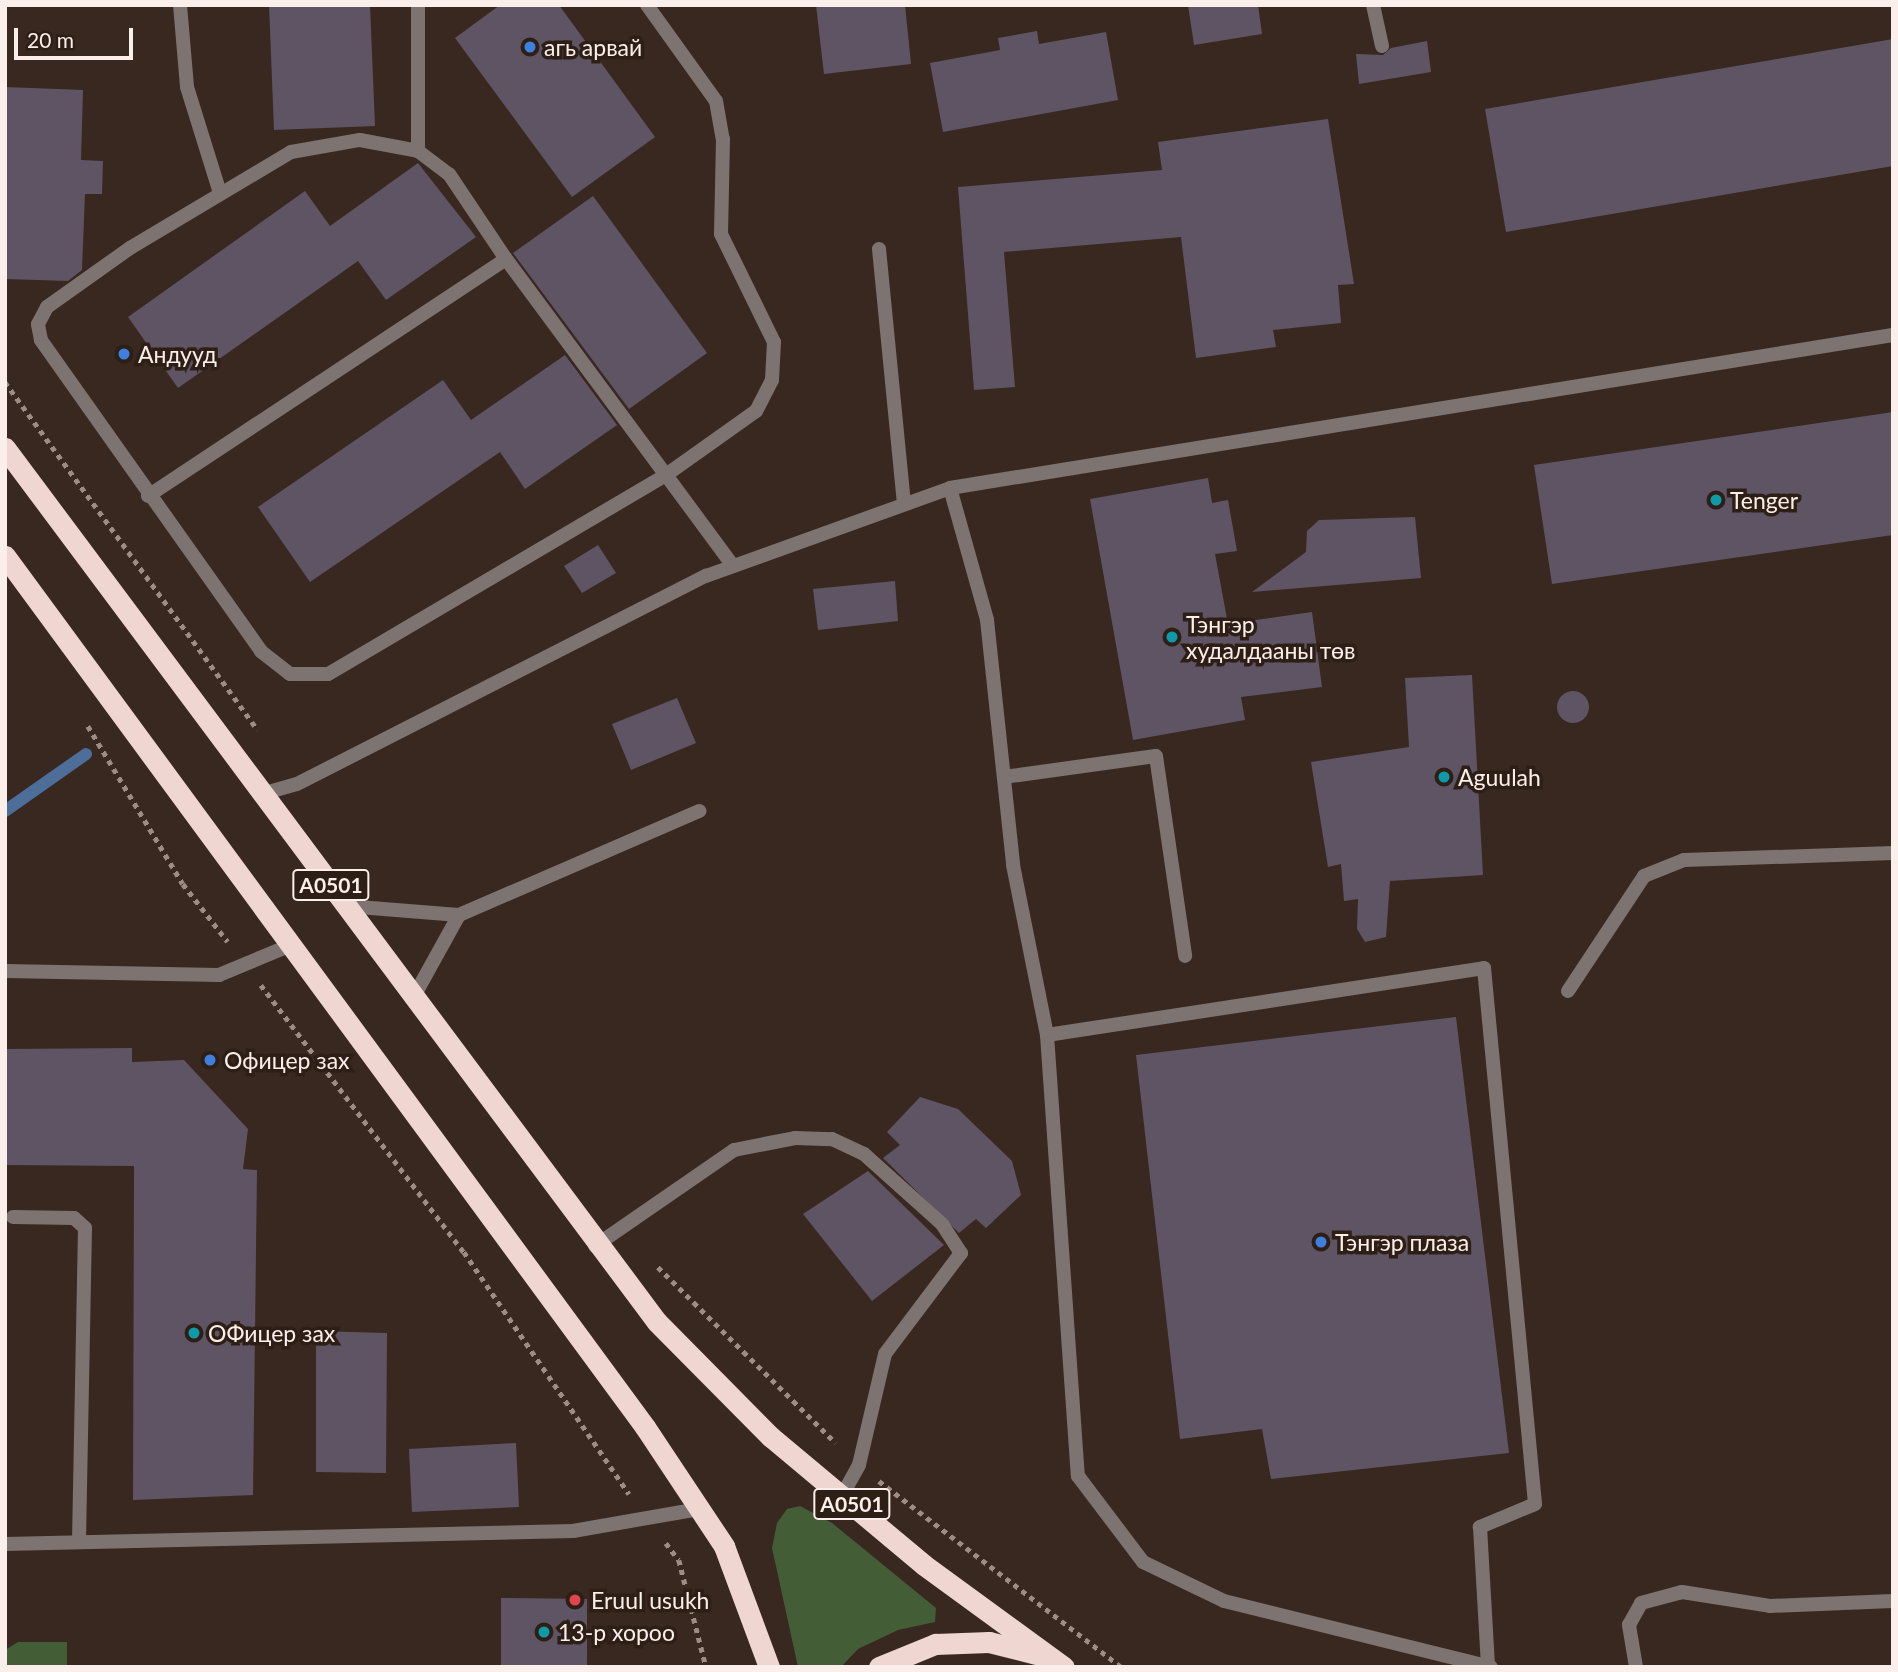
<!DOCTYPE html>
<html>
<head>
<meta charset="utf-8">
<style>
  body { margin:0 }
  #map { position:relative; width:1898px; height:1672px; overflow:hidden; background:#392820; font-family:Lato,sans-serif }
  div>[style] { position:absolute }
  .green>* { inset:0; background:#435d37 }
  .stream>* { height:12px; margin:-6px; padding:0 6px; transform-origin:6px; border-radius:6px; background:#4e6e9a }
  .building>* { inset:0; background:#5e5464 }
  .round { border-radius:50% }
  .path>* { height:4.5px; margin-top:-2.25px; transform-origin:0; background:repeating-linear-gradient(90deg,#9c8e87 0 5px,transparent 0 10px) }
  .lane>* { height:14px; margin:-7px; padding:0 7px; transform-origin:7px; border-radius:7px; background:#7d7371 }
  .street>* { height:14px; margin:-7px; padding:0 7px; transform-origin:7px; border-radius:7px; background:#7d7371 }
  .highway>* { height:21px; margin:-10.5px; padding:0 10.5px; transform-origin:10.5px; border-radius:10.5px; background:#efd6d1 }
  .dots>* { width:19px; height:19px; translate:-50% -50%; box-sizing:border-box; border:4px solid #2e1f16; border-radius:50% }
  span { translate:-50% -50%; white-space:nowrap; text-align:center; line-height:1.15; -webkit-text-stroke:7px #2e1f16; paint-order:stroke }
  .shield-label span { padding:2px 5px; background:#2e1f16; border:2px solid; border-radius:5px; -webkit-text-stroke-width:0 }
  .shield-label { font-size:21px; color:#faefea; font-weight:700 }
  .poi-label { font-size:23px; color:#faefea }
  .left { translate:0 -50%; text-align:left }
  .frame { position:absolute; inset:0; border:7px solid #faefea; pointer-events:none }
  .scale { position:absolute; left:14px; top:28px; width:119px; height:32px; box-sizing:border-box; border:4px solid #faefea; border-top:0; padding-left:9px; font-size:21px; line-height:24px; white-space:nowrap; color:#faefea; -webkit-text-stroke:5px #2e1f16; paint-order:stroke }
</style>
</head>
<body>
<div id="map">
  <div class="green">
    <div style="clip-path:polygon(800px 1506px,832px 1523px,936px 1608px,935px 1622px,898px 1630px,858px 1649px,841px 1667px,798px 1667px,772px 1548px,777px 1523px,787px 1509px)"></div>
    <div style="clip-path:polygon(18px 1642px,67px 1642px,67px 1667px,5px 1667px,5px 1650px)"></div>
  </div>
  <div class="stream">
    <div style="left:5px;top:811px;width:99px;rotate:-35.1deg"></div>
  </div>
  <div class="building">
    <div style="clip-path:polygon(269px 5px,370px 5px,375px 126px,274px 130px)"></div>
    <div style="clip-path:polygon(500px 5px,559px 5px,655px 137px,572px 197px,455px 38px)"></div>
    <div style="clip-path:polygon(816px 5px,905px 5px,911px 64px,824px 74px)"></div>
    <div style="clip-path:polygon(1188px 5px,1258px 5px,1262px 34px,1194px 45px)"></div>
    <div style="clip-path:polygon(1037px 31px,1039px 44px,1106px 32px,1118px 100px,943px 132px,930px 63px,1000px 50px,998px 38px)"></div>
    <div style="clip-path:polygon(1893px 39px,1893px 166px,1506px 232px,1485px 109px)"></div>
    <div style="clip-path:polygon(1427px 41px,1431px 72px,1359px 84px,1356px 54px,1383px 55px,1391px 48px)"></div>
    <div style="clip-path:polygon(5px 87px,83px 90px,81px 160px,103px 161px,102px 194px,85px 194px,82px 270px,68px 281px,5px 279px)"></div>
    <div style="clip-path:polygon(1328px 119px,1354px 284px,1338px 285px,1341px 323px,1273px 330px,1276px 347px,1196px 358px,1181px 237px,1004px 252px,1015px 387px,974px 390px,958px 187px,1162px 170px,1158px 142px)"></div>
    <div style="clip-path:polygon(418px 163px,476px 237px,386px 300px,358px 261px,178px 388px,128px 317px,305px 191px,330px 226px)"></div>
    <div style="clip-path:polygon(593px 196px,707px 353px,629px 409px,513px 253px)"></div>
    <div style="clip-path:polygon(565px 355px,617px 425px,525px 489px,500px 452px,310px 582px,258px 507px,443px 380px,471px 420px)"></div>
    <div style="clip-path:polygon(1893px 412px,1893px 535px,1552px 584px,1534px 465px)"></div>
    <div style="clip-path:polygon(1208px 478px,1212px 503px,1228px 500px,1237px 551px,1215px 554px,1228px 624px,1312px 612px,1322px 687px,1241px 697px,1245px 720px,1133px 740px,1090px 499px)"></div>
    <div style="clip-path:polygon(1415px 517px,1421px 578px,1252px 592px,1306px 552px,1307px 531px,1319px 520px)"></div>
    <div style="clip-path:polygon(598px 545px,616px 573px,582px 593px,564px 566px)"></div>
    <div style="clip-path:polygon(895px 581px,898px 621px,818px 630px,813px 589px)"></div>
    <div style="clip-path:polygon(1472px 675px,1483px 875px,1390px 881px,1386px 937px,1365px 942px,1357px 929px,1358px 899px,1344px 901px,1341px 864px,1328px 867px,1311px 762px,1409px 747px,1405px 678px)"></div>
    <div class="round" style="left:1557px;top:691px;width:32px;height:32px"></div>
    <div style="clip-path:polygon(677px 698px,696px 743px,631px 770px,612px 724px)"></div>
    <div style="clip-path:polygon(1456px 1017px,1509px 1453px,1271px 1479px,1262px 1429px,1180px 1439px,1136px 1055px)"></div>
    <div style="clip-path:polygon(132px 1048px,132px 1062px,184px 1060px,248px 1129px,243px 1169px,257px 1170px,253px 1495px,133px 1500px,134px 1166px,5px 1165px,5px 1049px)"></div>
    <div style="clip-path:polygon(920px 1097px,958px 1109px,1012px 1161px,1021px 1195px,986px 1228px,976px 1219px,959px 1233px,883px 1158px,900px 1145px,887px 1132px)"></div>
    <div style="clip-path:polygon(868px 1171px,944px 1245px,872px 1301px,803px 1214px)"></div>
    <div style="clip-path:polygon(316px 1331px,387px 1333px,386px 1473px,316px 1472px)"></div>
    <div style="clip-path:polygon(516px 1443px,519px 1507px,412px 1512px,409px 1449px)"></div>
    <div style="clip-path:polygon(501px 1598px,587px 1599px,587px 1665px,501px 1665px)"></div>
  </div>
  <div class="path">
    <div style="left:5px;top:382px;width:430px;rotate:54deg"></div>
    <div style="left:88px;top:726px;width:184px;rotate:59deg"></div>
    <div style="left:183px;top:884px;width:73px;rotate:52.2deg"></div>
    <div style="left:261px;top:985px;width:335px;rotate:52.8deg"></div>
    <div style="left:464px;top:1252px;width:293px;rotate:55.7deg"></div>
    <div style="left:658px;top:1267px;width:250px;rotate:44.7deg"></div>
    <div style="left:879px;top:1481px;width:305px;rotate:37.5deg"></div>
    <div style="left:666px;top:1543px;width:21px;rotate:53deg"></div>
    <div style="left:679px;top:1560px;width:110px;rotate:75.8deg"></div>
  </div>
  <div class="lane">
    <div style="left:180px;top:5px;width:82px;rotate:85.1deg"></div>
    <div style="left:187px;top:87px;width:108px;rotate:72.7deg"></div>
    <div style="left:647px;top:5px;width:118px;rotate:54.3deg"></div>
    <div style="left:716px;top:101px;width:39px;rotate:80deg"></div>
    <div style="left:723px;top:139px;width:95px;rotate:91.2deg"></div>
    <div style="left:721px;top:234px;width:120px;rotate:63.9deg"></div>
    <div style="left:774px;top:342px;width:38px;rotate:93deg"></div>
    <div style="left:772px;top:380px;width:35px;rotate:117deg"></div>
    <div style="left:756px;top:411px;width:110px;rotate:144.6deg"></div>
    <div style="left:666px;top:475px;width:392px;rotate:149.5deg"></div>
    <div style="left:328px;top:674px;width:38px;rotate:180deg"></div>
    <div style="left:290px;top:674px;width:37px;rotate:-142deg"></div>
    <div style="left:261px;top:651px;width:381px;rotate:-125.3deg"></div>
    <div style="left:41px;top:340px;width:16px;rotate:-101deg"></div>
    <div style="left:38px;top:324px;width:19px;rotate:-62deg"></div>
    <div style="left:47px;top:307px;width:102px;rotate:-35.4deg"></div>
    <div style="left:130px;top:248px;width:187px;rotate:-30.8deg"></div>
    <div style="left:291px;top:152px;width:70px;rotate:-9.9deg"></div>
    <div style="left:360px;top:140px;width:59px;rotate:10.7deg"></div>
    <div style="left:418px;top:151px;width:39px;rotate:37deg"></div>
    <div style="left:449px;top:174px;width:102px;rotate:56.2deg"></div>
    <div style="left:506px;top:259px;width:269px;rotate:53.5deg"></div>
    <div style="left:666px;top:475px;width:113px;rotate:53.6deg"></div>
    <div style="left:418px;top:151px;width:146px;rotate:-90deg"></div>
    <div style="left:879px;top:249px;width:256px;rotate:84.4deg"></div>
    <div style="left:148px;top:496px;width:429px;rotate:-33.5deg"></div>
    <div style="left:1004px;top:777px;width:153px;rotate:-7.9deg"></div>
    <div style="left:1156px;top:756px;width:202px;rotate:81.7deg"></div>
    <div style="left:346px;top:906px;width:113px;rotate:4.6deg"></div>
    <div style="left:459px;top:915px;width:262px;rotate:-23.4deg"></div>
    <div style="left:1568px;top:991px;width:138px;rotate:-56.5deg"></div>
    <div style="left:1644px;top:876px;width:43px;rotate:-21.8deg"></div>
    <div style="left:1684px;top:860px;width:209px;rotate:-1.9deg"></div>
    <div style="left:413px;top:998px;width:95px;rotate:-61deg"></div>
    <div style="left:1047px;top:1035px;width:442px;rotate:-8.7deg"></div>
    <div style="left:1484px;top:968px;width:538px;rotate:84.56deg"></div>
    <div style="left:1535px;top:1504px;width:60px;rotate:157.3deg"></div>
    <div style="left:1480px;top:1527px;width:139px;rotate:86.7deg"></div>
    <div style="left:13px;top:1217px;width:61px;rotate:0.9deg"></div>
    <div style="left:74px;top:1218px;width:15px;rotate:42deg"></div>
    <div style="left:85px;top:1228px;width:314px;rotate:91.1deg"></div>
    <div style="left:595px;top:1246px;width:169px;rotate:-34.6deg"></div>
    <div style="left:734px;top:1150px;width:62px;rotate:-11.1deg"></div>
    <div style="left:795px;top:1138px;width:37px;rotate:2deg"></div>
    <div style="left:832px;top:1139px;width:35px;rotate:25deg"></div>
    <div style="left:864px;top:1154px;width:105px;rotate:41.9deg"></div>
    <div style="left:942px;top:1224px;width:35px;rotate:57deg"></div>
    <div style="left:961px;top:1253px;width:126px;rotate:127deg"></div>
    <div style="left:885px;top:1354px;width:114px;rotate:103.2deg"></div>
    <div style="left:859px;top:1465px;width:35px;rotate:119deg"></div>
    <div style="left:1636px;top:1667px;width:43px;rotate:-99.5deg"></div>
    <div style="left:1629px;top:1625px;width:25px;rotate:-61deg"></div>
    <div style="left:1641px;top:1603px;width:42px;rotate:-15deg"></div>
    <div style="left:1682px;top:1592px;width:89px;rotate:9deg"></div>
    <div style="left:1770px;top:1606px;width:123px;rotate:-2.3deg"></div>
  </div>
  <div class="street">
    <div style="left:1373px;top:5px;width:42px;rotate:77.6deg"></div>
    <div style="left:950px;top:488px;width:137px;rotate:74.3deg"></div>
    <div style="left:987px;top:620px;width:246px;rotate:83.9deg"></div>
    <div style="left:1013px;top:865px;width:173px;rotate:78.7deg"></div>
    <div style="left:1047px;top:1035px;width:442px;rotate:86deg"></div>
    <div style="left:1078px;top:1476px;width:108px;rotate:52.9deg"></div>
    <div style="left:1143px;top:1562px;width:90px;rotate:25.7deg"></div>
    <div style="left:1224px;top:1601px;width:275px;rotate:13.9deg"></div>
    <div style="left:265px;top:793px;width:33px;rotate:-16deg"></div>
    <div style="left:297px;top:784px;width:459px;rotate:-27deg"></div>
    <div style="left:706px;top:576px;width:259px;rotate:-19.8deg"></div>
    <div style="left:950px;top:488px;width:955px;rotate:-9.22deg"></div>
    <div style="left:5px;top:971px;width:214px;rotate:1.1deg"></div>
    <div style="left:219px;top:975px;width:78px;rotate:-22.6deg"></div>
    <div style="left:5px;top:1544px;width:568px;rotate:-1.31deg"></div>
    <div style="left:573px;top:1531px;width:128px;rotate:-9.9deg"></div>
  </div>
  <div class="highway">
    <div style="left:5px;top:448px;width:1090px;rotate:53.28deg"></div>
    <div style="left:657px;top:1322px;width:162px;rotate:45.3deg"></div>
    <div style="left:771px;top:1437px;width:199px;rotate:39.9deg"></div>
    <div style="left:924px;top:1565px;width:173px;rotate:36.1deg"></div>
    <div style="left:5px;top:556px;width:1081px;rotate:53.69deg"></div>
    <div style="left:645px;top:1427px;width:143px;rotate:56.4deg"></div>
    <div style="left:724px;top:1546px;width:129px;rotate:69.6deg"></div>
    <div style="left:879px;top:1667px;width:61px;rotate:-22.3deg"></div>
    <div style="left:935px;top:1644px;width:54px;rotate:-2.1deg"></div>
    <div style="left:989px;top:1642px;width:53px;rotate:14.3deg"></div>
  </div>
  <div class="dots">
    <div style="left:530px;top:47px;background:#3f7fe0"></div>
    <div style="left:124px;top:354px;background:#3f7fe0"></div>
    <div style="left:1716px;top:500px;background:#0f9aa8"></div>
    <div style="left:1172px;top:637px;background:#0f9aa8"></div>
    <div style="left:1444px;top:777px;background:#0f9aa8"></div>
    <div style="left:210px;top:1060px;background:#3f7fe0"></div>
    <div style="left:1321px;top:1242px;background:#3f7fe0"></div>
    <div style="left:194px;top:1333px;background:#0f9aa8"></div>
    <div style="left:575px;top:1600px;background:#e0444e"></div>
    <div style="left:544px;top:1632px;background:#0f9aa8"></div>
  </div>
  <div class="shield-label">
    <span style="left:331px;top:885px">A0501</span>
    <span style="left:852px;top:1504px">A0501</span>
  </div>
  <div class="poi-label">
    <span class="left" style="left:544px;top:47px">агь арвай</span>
    <span class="left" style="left:138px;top:354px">Андууд</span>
    <span class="left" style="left:1730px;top:500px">Tenger</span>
    <span class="left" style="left:1186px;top:637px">Тэнгэр<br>худалдааны төв</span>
    <span class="left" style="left:1458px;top:777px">Aguulah</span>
    <span class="left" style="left:224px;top:1060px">Офицер зах</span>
    <span class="left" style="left:1335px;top:1242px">Тэнгэр плаза</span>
    <span class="left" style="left:208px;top:1333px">ОФицер зах</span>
    <span class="left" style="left:591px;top:1600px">Eruul usukh</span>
    <span class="left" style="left:558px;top:1632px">13-р хороо</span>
  </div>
  <div class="frame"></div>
  <div class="scale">20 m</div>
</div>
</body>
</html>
